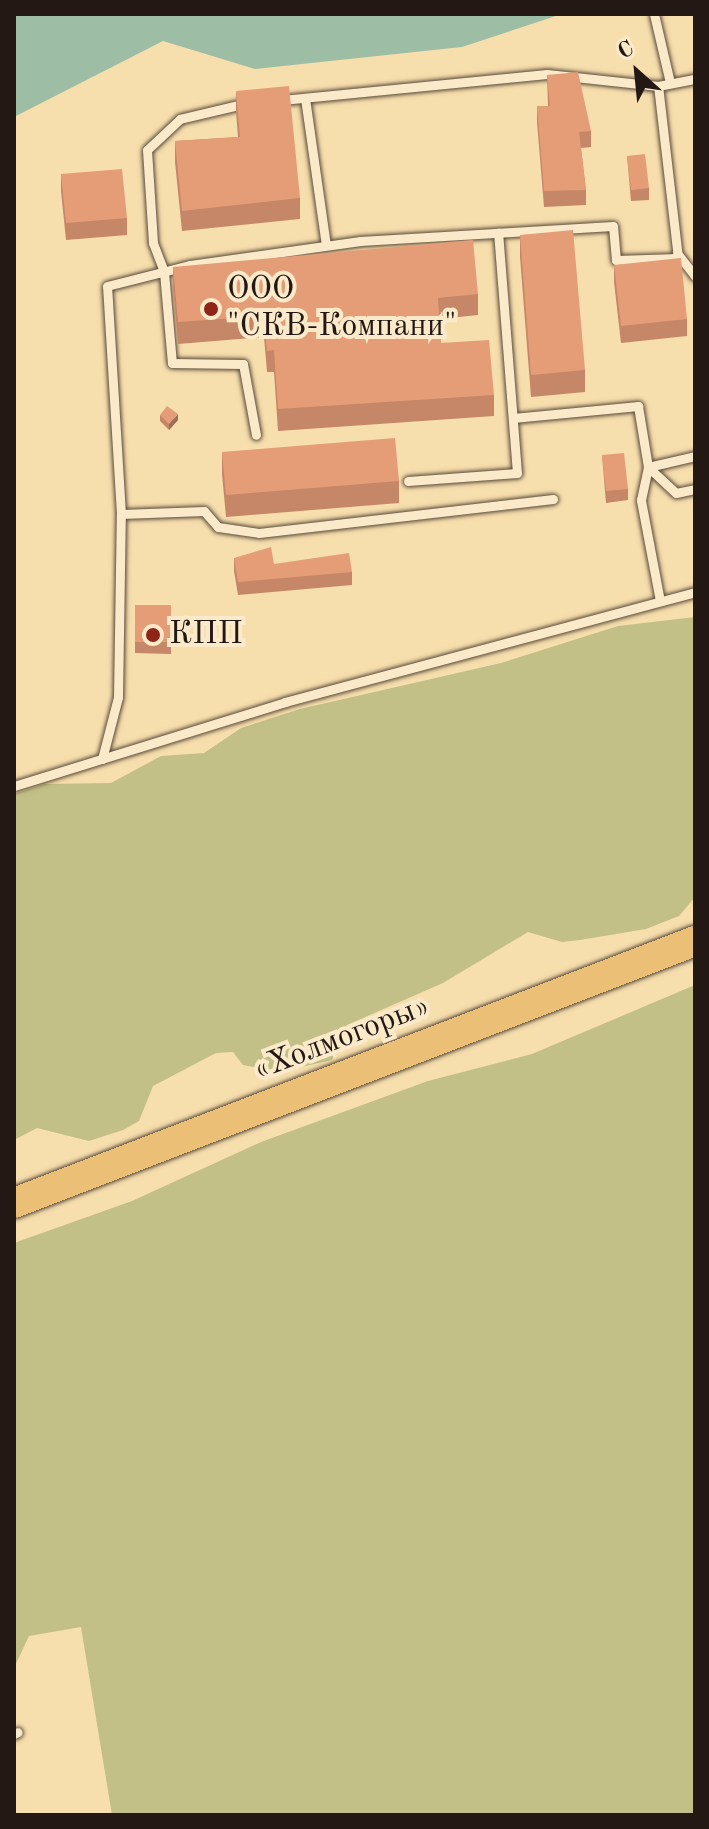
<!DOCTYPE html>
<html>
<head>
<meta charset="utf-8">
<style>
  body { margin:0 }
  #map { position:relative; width:709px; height:1829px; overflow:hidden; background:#f7dead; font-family:"Old Standard TT",serif }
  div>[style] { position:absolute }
  .green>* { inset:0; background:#c2c086 }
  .water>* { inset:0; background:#9ebda5 }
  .roads { filter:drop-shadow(0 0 2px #584a3a) drop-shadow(0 0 2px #584a3a) }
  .service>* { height:9px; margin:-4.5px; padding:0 4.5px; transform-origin:4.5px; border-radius:4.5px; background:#faeaca }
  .trunk>* { height:30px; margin:-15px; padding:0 15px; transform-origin:15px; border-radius:15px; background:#ecbf76 }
  .wall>* { inset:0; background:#c58767 }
  .shaded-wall>* { inset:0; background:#a06e54 }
  .building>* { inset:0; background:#e59d78 }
  .dots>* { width:22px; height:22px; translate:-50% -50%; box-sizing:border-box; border:4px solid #faeaca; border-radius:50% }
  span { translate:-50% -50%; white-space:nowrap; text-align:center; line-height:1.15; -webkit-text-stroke:8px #faeaca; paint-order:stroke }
  .poi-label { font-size:32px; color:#231813 }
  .left { translate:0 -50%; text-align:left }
  .street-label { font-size:32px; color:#231813 }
  .frame { position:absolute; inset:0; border:16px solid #231813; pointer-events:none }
  .north { position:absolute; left:597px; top:32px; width:80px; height:80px; -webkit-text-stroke:6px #faeaca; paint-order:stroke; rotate:333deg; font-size:22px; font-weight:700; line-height:32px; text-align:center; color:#231813 }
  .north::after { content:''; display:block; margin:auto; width:28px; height:36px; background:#231813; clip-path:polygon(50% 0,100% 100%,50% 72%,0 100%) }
</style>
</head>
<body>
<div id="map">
  <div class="green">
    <div style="clip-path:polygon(695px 617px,695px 897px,679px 916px,646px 929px,580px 940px,562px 942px,528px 932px,443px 983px,347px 1025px,332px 1060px,279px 1072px,243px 1065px,233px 1052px,216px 1053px,153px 1086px,139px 1121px,123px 1130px,89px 1141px,37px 1128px,14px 1140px,14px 794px,45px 784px,111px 783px,161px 756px,204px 753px,241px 728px,300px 709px,501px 663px,618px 626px)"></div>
    <div style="clip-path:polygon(695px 985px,695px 1815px,112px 1815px,81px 1627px,29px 1636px,14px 1668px,14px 1243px,132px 1201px,261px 1142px,428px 1081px,532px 1054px)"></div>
  </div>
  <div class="water">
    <div style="clip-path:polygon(14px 14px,562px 14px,462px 47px,255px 69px,163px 41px,14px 117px)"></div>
  </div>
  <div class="roads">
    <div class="service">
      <div style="left:654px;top:14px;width:71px;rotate:76.9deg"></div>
      <div style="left:305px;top:98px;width:148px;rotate:81.9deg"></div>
      <div style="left:282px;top:100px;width:266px;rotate:-5.6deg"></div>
      <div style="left:547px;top:74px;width:112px;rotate:6.2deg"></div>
      <div style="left:247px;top:103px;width:69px;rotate:166.6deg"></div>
      <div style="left:180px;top:119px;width:45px;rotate:136.8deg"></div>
      <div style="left:147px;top:150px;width:93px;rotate:86.3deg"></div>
      <div style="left:153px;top:243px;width:31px;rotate:69deg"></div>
      <div style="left:164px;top:272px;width:91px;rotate:85deg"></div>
      <div style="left:172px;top:363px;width:71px;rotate:0.8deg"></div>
      <div style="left:243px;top:364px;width:72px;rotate:79.6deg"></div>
      <div style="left:677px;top:253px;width:29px;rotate:52deg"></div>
      <div style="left:513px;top:418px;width:126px;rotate:-5.5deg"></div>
      <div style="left:638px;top:406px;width:62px;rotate:80.7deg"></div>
      <div style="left:648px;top:467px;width:38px;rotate:43deg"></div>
      <div style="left:676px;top:493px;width:19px;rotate:-12deg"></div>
      <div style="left:408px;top:481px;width:109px;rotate:-4.2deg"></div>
      <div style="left:517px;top:473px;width:241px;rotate:-94.5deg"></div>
      <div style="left:121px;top:514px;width:83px;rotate:-2.1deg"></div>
      <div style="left:204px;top:511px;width:21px;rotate:49deg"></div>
      <div style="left:218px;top:527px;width:41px;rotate:8.3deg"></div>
      <div style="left:259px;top:533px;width:296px;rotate:-6.6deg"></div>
      <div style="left:660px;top:601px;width:103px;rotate:-100.7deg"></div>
      <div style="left:641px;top:500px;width:34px;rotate:-78deg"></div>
      <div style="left:648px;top:467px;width:48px;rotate:-13.2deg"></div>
      <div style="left:102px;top:759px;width:64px;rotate:-75.5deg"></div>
      <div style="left:118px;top:697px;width:183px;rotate:-89.1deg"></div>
      <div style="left:121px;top:514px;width:228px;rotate:-93.5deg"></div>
      <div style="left:107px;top:286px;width:86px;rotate:-14.2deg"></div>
      <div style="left:190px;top:265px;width:172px;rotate:-8deg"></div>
      <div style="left:360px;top:241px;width:253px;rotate:-3.4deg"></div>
      <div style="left:613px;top:226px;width:34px;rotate:85deg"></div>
      <div style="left:616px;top:260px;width:62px;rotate:-1.8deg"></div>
      <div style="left:678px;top:258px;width:173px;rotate:-96.6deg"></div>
      <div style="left:658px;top:86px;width:38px;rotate:-11deg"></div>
      <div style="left:14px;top:786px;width:284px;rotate:-17.2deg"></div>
      <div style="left:285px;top:702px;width:424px;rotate:-15deg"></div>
      <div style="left:14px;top:1734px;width:4px;rotate:-27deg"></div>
    </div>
    <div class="trunk">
      <div style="left:14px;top:1203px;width:730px;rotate:-21.04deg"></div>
    </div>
  </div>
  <div class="wall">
    <div style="clip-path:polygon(547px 75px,591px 131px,591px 147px,581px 148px,586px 190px,586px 205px,544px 207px,537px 122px,537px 106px,548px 106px)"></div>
    <div style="clip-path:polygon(236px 91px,300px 198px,300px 219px,182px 231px,175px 162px,175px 141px,238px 137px,236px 112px)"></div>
    <div style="clip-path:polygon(627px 156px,649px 188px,649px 200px,631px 201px)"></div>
    <div style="clip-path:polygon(61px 174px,127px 218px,127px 235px,66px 240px,61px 191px)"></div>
    <div style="clip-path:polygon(520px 235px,585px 370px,585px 392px,531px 397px,520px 257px)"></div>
    <div style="clip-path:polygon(614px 265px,687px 319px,687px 336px,621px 343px,614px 282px)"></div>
    <div style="clip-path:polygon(173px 267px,478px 294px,478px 315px,439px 319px,441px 343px,494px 395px,494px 416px,278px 431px,274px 372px,267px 372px,264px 337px,178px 344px,173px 288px)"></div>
    <div style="clip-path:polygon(160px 415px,178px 420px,169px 430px,160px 421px)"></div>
    <div style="clip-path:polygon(222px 452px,399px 481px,399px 503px,226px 517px,222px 474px)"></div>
    <div style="clip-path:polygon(602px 455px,628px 489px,628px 500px,606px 503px)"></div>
    <div style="clip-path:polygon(234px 558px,274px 564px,352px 572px,352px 585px,238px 595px,234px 571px)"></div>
    <div style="clip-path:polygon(135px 605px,171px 605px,171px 654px,135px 653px)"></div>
  </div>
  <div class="shaded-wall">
    <div style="clip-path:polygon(178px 414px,178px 420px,169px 430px,169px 424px)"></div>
  </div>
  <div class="building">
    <div style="clip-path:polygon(578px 72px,591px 131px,579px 132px,586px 190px,544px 191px,537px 106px,550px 106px,547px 75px)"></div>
    <div style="clip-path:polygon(289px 86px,300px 198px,182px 211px,175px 141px,240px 137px,236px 91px)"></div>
    <div style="clip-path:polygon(645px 154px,649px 188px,631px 190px,627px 156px)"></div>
    <div style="clip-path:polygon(122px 169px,127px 218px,66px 223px,61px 174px)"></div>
    <div style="clip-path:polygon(573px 230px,585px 370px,531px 375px,520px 235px)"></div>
    <div style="clip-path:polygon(473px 240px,478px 294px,438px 298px,441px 343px,489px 340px,494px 395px,278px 409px,274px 350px,267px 351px,264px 316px,178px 322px,173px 267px)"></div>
    <div style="clip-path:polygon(681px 258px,687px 319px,621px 326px,614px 265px)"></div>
    <div style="clip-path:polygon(167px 406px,178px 414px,169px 424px,160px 415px)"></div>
    <div style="clip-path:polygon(395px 438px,399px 481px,226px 495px,222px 452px)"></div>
    <div style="clip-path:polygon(624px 453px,628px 489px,606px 491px,602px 455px)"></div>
    <div style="clip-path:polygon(271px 547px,274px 564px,349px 553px,352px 572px,238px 582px,234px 558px)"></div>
    <div style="clip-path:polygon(135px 605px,171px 605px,171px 642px,135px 642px)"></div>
  </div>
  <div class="dots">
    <div style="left:211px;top:309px;background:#8f2418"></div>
    <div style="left:153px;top:635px;background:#8f2418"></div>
  </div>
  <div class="poi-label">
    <span class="left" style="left:227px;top:309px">ООО<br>"СКВ-Компани"</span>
    <span class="left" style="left:169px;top:635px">КПП</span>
  </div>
  <div class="street-label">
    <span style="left:342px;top:1039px;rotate:-21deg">«Холмогоры»</span>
  </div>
  <div class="frame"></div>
  <div class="north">С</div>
</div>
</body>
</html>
